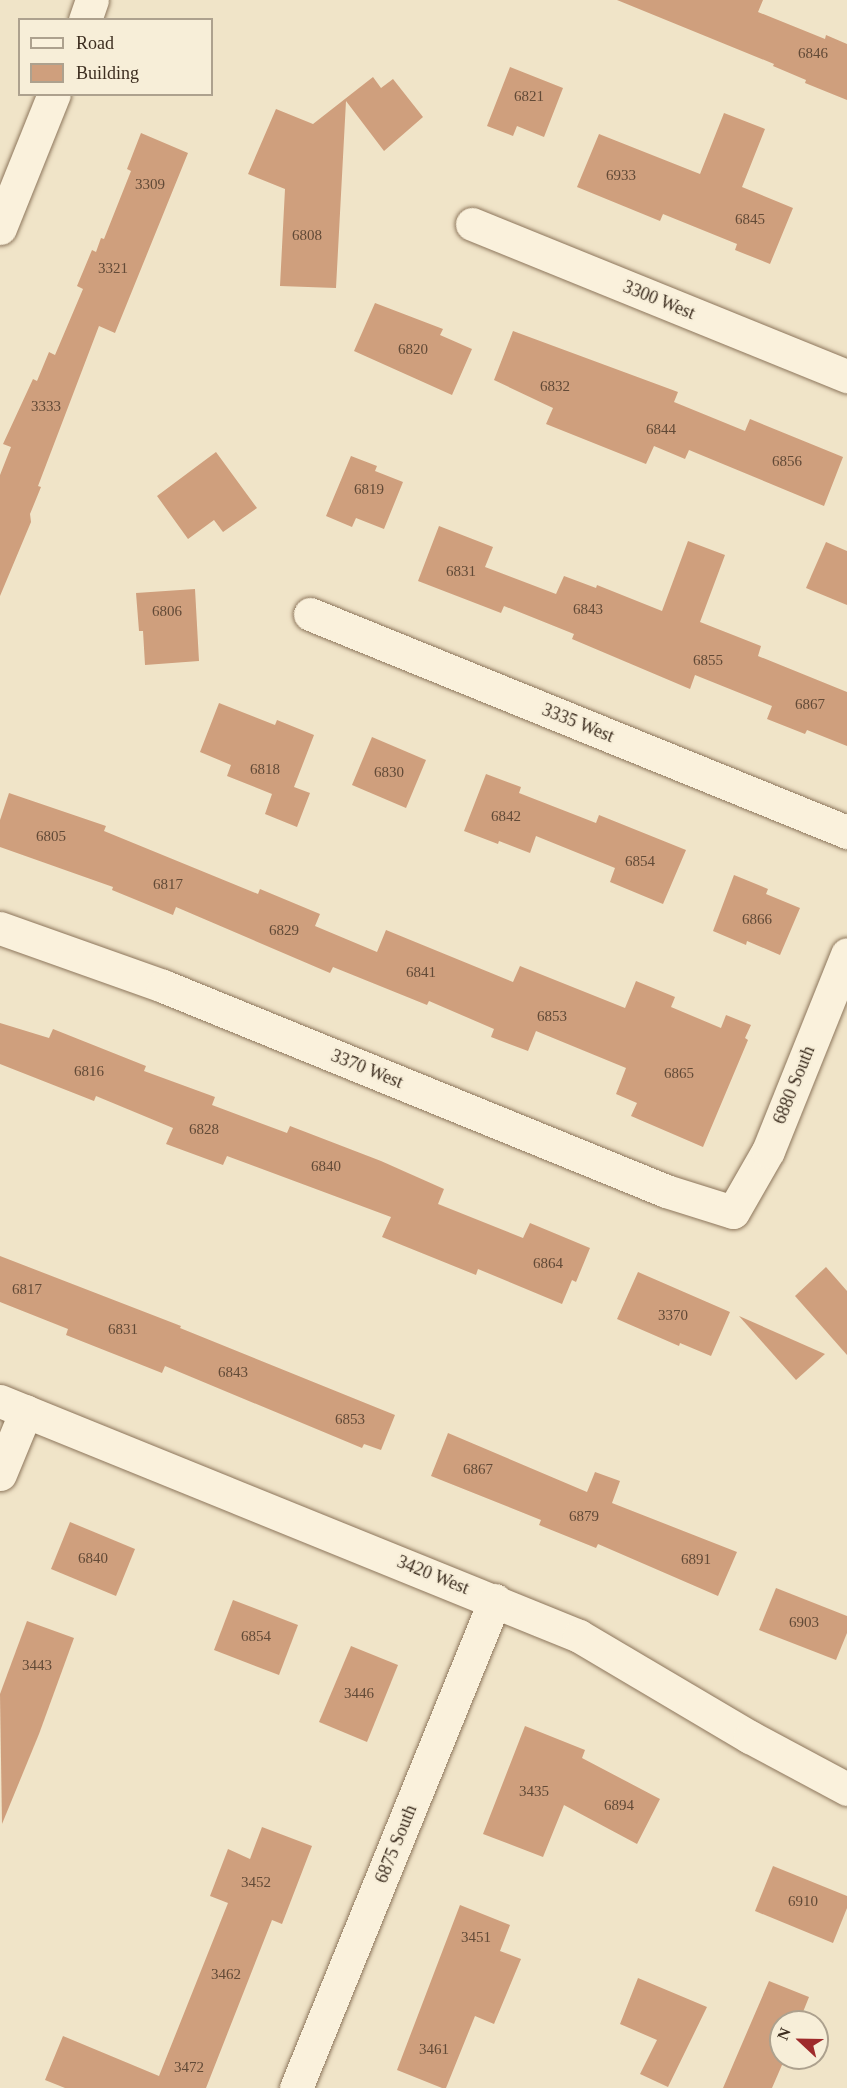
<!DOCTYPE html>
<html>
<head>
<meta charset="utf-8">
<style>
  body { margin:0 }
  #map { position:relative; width:847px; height:2088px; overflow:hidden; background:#f0e4c8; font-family:"Times New Roman",serif }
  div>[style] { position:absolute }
  .building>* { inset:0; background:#cf9f7d }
  .roads { filter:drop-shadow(0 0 2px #8d765c) drop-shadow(0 0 2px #8d765c) }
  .minor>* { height:33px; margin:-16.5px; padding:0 16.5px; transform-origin:16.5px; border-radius:16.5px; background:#faf1dc }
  span { translate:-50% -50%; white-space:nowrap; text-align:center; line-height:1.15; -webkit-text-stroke:4.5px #f7eed8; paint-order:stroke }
  .number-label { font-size:15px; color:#624a37 }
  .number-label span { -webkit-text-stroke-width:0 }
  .street-label { font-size:18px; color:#3d2e20 }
  .legend { position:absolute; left:18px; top:18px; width:195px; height:78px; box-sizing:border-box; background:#f7eed8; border:2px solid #ada18e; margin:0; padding:8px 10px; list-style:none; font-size:18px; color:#3d2e20 }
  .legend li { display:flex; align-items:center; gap:12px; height:30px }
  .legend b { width:30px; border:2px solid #ada18e }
  .north { position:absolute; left:769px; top:2010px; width:60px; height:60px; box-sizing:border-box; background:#f7eed8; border:2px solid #ada18e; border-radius:50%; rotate:292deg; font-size:16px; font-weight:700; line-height:24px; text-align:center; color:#3d2e20 }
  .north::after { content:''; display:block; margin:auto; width:21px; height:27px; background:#9e2a2b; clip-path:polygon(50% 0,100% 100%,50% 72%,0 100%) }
</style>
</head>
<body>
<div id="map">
  <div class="building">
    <div style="clip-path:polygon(617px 0,763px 0,758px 12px,825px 39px,826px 35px,847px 44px,847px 100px,805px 83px,806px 80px,773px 66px,774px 64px)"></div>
    <div style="clip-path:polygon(510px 67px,563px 88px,544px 137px,517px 126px,513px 136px,487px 126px)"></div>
    <div style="clip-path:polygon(373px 77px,381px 88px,393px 79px,423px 117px,384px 151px,346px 101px,336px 288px,280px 286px,285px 189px,248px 174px,276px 109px,313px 124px)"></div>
    <div style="clip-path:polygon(724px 113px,765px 129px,742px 187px,793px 208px,770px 264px,735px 250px,737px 244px,663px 214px,660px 221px,577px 187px,599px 134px,700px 174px)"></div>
    <div style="clip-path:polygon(141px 133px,188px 153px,115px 333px,99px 326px,38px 486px,41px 487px,30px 514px,31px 522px,0 596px,0 475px,11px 447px,3px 444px,33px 379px,37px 381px,49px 352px,55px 355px,83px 289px,77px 286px,92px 250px,96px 252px,101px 238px,104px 239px,131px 171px,127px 169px)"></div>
    <div style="clip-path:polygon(375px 303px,443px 329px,440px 335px,472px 349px,452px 395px,354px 351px)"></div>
    <div style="clip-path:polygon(513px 331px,678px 392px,674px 402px,745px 431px,750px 419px,843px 457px,824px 506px,689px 450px,685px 459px,654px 446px,646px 464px,546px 424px,553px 408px,494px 380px)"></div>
    <div style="clip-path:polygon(216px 452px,257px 508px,223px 532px,214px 520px,188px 539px,157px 496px)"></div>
    <div style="clip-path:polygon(351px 456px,377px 466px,375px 471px,403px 482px,384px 529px,356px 518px,352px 527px,326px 516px)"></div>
    <div style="clip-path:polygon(439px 526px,493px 547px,485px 567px,556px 594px,564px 576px,596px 588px,597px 585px,662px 611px,688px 541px,725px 555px,700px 622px,761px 646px,758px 656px,847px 692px,847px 746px,807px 730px,805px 734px,767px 719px,772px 706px,695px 675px,690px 689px,572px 639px,574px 634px,504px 606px,501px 613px,418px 581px)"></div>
    <div style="clip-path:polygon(826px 542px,847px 551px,847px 605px,806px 588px)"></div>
    <div style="clip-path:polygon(195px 589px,199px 661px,145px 665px,143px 631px,139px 631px,136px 593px)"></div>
    <div style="clip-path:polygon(219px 703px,275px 725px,277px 720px,314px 735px,294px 787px,310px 793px,297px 827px,265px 814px,272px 794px,227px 776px,231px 765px,200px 752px)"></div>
    <div style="clip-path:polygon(372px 737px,426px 760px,406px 808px,352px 785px)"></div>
    <div style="clip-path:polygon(486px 774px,521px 787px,519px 793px,596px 823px,599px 815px,686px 850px,663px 904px,610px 882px,615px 868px,536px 836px,530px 853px,499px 841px,498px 844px,464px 831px)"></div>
    <div style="clip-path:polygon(9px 793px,106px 826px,104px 831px,258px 894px,260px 889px,320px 914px,315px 926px,377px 952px,386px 930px,513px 982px,520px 966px,625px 1008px,636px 981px,675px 997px,671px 1007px,721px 1028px,726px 1015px,751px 1025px,745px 1038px,748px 1040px,703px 1147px,631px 1116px,637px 1103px,616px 1094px,626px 1068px,536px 1031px,528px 1051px,491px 1037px,494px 1029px,429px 1001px,427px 1005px,333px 967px,330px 973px,176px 907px,173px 915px,112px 890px,113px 887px,0 847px,0 820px)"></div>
    <div style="clip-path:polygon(734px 875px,768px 889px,766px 894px,800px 908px,780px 955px,747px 941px,746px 945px,713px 931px)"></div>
    <div style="clip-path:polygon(0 1023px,49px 1038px,53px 1029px,146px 1066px,144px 1071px,215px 1097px,212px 1105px,287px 1133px,290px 1126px,381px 1161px,444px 1189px,438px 1204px,523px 1238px,530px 1223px,590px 1248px,576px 1282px,572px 1280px,562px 1304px,478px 1269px,476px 1275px,382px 1237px,391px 1217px,227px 1156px,223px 1165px,166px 1144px,173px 1128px,96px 1096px,94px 1101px,0 1064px)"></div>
    <div style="clip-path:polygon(0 1256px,181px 1326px,180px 1328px,395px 1415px,381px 1450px,364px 1444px,362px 1448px,165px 1366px,162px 1373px,66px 1335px,68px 1329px,0 1302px)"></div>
    <div style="clip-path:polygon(826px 1267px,847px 1291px,847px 1355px,795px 1296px)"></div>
    <div style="clip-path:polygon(638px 1272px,730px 1312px,711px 1356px,680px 1343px,679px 1346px,617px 1319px)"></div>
    <div style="clip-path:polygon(739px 1316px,825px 1354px,796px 1380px)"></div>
    <div style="clip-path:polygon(448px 1433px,587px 1492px,595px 1472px,620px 1481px,612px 1503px,737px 1552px,718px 1596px,598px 1544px,596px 1548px,539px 1525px,541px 1520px,431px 1476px)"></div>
    <div style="clip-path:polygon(70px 1522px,135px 1549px,116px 1596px,51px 1569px)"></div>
    <div style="clip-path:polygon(776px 1588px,847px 1616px,847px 1633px,836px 1660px,759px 1630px)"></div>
    <div style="clip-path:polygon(233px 1600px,298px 1625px,279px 1675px,214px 1650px)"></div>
    <div style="clip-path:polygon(27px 1621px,74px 1638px,39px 1734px,2px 1824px,0 1694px)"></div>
    <div style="clip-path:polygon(351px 1646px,398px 1665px,367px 1742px,319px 1722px)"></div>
    <div style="clip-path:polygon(525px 1726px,585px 1750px,582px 1758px,660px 1799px,637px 1844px,564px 1805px,543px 1857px,483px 1834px)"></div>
    <div style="clip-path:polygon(262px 1827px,312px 1846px,282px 1924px,272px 1920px,206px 2088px,65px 2088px,45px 2080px,63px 2036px,159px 2076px,228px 1903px,210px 1896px,228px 1849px,250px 1859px)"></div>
    <div style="clip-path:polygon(773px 1866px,847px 1896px,847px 1908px,833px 1943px,755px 1911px)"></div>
    <div style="clip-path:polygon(460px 1905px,510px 1925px,500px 1951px,521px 1959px,494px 2024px,475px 2016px,446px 2088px,442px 2088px,397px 2070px)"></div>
    <div style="clip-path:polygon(638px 1978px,707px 2007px,668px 2087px,640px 2074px,657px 2040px,620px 2024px)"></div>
    <div style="clip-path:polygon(769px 1981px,809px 1997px,799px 2022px,781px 2022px,781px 2058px,785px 2058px,772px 2088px,723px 2088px)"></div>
  </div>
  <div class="roads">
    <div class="minor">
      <div style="left:85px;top:20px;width:21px;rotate:-71deg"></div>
      <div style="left:472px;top:224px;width:405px;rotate:22.1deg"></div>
      <div style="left:0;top:228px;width:144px;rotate:-68.1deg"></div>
      <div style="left:310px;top:614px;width:580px;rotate:22.1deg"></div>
      <div style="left:0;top:928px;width:173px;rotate:19.6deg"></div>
      <div style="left:163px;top:986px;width:543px;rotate:22.17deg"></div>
      <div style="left:666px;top:1191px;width:70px;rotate:17.4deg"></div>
      <div style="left:733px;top:1212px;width:70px;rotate:-60.2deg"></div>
      <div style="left:768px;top:1151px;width:212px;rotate:-68.1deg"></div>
      <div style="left:0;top:1401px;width:625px;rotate:22.09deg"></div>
      <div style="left:579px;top:1636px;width:199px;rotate:30.6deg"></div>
      <div style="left:750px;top:1737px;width:110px;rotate:28.2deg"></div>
      <div style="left:0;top:1474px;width:68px;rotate:-67.6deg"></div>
      <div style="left:296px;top:2088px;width:527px;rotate:-67.82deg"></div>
    </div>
  </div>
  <div class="number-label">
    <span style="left:813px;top:54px">6846</span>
    <span style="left:529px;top:97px">6821</span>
    <span style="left:621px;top:176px">6933</span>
    <span style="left:150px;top:185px">3309</span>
    <span style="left:750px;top:220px">6845</span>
    <span style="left:307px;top:236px">6808</span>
    <span style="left:113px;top:269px">3321</span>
    <span style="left:413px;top:350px">6820</span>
    <span style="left:555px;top:387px">6832</span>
    <span style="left:46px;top:407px">3333</span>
    <span style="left:661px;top:430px">6844</span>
    <span style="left:787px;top:462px">6856</span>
    <span style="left:369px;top:490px">6819</span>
    <span style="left:461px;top:572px">6831</span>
    <span style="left:588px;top:610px">6843</span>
    <span style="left:167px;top:612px">6806</span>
    <span style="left:708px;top:661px">6855</span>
    <span style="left:810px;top:705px">6867</span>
    <span style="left:265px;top:770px">6818</span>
    <span style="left:389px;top:773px">6830</span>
    <span style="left:506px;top:817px">6842</span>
    <span style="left:51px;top:837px">6805</span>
    <span style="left:640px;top:862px">6854</span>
    <span style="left:168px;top:885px">6817</span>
    <span style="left:757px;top:920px">6866</span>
    <span style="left:284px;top:931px">6829</span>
    <span style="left:421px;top:973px">6841</span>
    <span style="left:552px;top:1017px">6853</span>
    <span style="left:89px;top:1072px">6816</span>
    <span style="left:679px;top:1074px">6865</span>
    <span style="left:204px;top:1130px">6828</span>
    <span style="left:326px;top:1167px">6840</span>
    <span style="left:548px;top:1264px">6864</span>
    <span style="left:27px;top:1290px">6817</span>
    <span style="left:673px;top:1316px">3370</span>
    <span style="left:123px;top:1330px">6831</span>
    <span style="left:233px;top:1373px">6843</span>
    <span style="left:350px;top:1420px">6853</span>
    <span style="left:478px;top:1470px">6867</span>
    <span style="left:584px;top:1517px">6879</span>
    <span style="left:93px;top:1559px">6840</span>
    <span style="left:696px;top:1560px">6891</span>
    <span style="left:804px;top:1623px">6903</span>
    <span style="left:256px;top:1637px">6854</span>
    <span style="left:37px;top:1666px">3443</span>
    <span style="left:359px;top:1694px">3446</span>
    <span style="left:534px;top:1792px">3435</span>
    <span style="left:619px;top:1806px">6894</span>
    <span style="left:256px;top:1883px">3452</span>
    <span style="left:803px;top:1902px">6910</span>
    <span style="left:476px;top:1938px">3451</span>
    <span style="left:226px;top:1975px">3462</span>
    <span style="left:434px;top:2050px">3461</span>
    <span style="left:189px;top:2068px">3472</span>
  </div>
  <div class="street-label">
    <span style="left:659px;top:300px;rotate:22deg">3300 West</span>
    <span style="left:578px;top:723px;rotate:22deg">3335 West</span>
    <span style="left:367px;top:1069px;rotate:22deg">3370 West</span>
    <span style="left:794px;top:1085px;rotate:-68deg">6880 South</span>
    <span style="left:433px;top:1575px;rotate:22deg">3420 West</span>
    <span style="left:396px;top:1844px;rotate:-68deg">6875 South</span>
  </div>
  <ul class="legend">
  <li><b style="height:8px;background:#faf1dc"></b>Road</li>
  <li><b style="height:16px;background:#cf9f7d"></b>Building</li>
  </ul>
  <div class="north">N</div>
</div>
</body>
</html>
